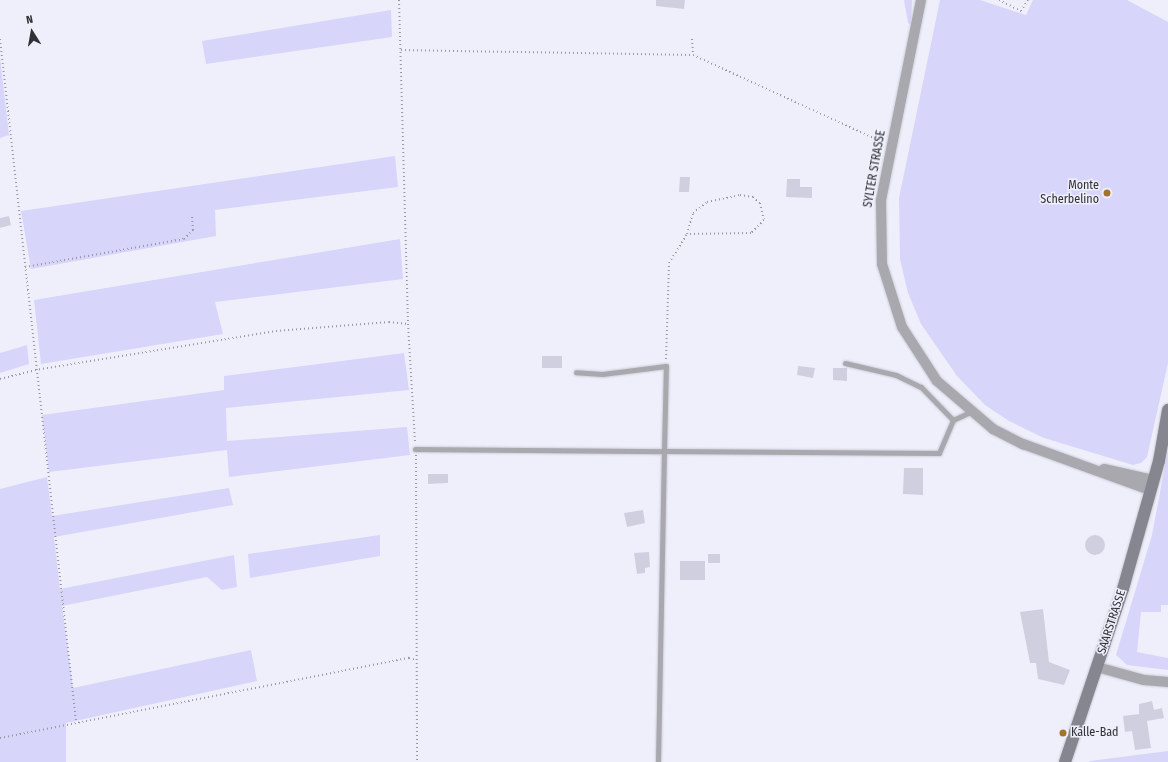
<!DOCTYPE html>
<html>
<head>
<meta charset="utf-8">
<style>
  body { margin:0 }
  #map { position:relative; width:1168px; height:762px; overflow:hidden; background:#efeffc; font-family:"Fira Sans Condensed",sans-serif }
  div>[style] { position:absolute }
  .green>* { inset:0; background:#d7d5f9 }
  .building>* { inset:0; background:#d0cfe0 }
  .round { border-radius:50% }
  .path>* { height:2px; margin-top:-1px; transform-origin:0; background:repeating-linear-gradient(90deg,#9898a2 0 1px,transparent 0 4px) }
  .roads { filter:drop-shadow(0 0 1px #cdcdd8) drop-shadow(0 0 1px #cdcdd8) }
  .lane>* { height:5px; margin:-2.5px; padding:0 2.5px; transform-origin:2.5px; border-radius:2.5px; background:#a9a8af }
  .street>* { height:10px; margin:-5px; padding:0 5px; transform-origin:5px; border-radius:5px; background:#a9a8af }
  .secondary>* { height:12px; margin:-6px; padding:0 6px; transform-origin:6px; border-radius:6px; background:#868690 }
  .dots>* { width:11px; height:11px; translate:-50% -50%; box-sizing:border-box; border:2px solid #efeffc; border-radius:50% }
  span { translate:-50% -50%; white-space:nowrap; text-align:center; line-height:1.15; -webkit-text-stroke:3px #efeffc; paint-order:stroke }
  .street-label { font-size:12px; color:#303036 }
  .poi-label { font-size:12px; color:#303036 }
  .right { translate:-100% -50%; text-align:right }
  .left { translate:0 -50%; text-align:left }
  .north { position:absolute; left:12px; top:12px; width:40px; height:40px; -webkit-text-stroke:3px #efeffc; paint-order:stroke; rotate:349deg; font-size:11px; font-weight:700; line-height:16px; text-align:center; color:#303036 }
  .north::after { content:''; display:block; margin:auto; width:14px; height:18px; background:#303036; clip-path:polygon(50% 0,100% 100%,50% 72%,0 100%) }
</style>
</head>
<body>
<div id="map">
  <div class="green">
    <div style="clip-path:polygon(904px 0,912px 0,911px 25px,908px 23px)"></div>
    <div style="clip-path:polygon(940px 0,980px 0,1026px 15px,1033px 0,1127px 0,1168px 22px,1168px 363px,1147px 457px,1141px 463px,1133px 465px,1044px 438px,1009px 421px,985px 405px,957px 376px,921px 324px,908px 293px,900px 259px,899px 198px)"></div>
    <div style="clip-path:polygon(391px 10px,392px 37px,206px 64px,202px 41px)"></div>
    <div style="clip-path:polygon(0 57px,9px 135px,0 138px)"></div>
    <div style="clip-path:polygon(395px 156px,398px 187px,215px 210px,216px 236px,31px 269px,21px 211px)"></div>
    <div style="clip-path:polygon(400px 239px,403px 279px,215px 302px,223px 334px,41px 364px,34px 300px)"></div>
    <div style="clip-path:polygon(27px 345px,29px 364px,0 373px,0 353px)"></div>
    <div style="clip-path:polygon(404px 353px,409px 390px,226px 408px,227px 441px,407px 427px,410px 455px,229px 477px,227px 450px,49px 472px,42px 415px,224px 390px,224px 376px)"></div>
    <div style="clip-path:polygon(1168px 450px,1168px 605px,1161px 605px,1161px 612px,1141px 612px,1137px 652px,1168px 658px,1168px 670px,1127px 665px,1116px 655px,1152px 535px)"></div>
    <div style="clip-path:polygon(47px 477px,52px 516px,229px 488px,233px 505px,54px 537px,60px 589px,234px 555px,237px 587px,222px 590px,207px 577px,62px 606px,73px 688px,251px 650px,257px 681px,66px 723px,66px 762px,0 762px,0 489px)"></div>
    <div style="clip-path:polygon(380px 535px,380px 556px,250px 578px,248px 554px)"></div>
    <div style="clip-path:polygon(1168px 751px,1168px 762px,1089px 762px,1090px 761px)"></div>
  </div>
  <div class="building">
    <div style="clip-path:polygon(656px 0,685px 0,684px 9px,656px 6px)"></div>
    <div style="clip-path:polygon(680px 177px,690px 177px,689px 192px,679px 192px)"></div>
    <div style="clip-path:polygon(787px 179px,800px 179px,800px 187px,812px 187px,812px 198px,786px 197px)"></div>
    <div style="clip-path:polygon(9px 216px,11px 225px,0 228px,0 218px)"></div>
    <div style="clip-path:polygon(542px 356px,562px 356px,562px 368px,542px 368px)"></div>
    <div style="clip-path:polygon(798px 366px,815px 368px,813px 378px,797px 375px)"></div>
    <div style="clip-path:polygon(833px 368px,847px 368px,847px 381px,833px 380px)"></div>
    <div style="clip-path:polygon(904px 468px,923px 468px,923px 495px,903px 494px)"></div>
    <div style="clip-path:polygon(428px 474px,448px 474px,448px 483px,428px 484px)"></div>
    <div style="clip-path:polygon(643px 510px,645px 523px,627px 527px,624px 513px)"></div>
    <div class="round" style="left:1085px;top:535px;width:20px;height:20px"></div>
    <div style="clip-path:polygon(649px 552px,650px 567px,645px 568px,645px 573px,637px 574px,634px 553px)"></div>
    <div style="clip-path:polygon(708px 554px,720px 554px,720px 563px,708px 563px)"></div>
    <div style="clip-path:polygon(680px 561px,705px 561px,705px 580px,680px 580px)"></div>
    <div style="clip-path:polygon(1043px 609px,1049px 662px,1070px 670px,1064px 685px,1038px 679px,1036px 663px,1030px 663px,1020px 612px)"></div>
    <div style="clip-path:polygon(1152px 701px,1154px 710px,1162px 708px,1164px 718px,1147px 721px,1151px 748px,1135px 750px,1132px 731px,1125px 732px,1123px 716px,1139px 714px,1139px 704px)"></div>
  </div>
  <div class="path">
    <div style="left:399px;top:0;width:324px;rotate:88.4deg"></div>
    <div style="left:999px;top:0;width:25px;rotate:27deg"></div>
    <div style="left:1021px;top:11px;width:13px;rotate:-58deg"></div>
    <div style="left:0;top:39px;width:686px;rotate:83.64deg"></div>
    <div style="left:692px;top:39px;width:16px;rotate:86deg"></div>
    <div style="left:693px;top:55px;width:208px;rotate:24.7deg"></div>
    <div style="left:401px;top:50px;width:292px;rotate:1deg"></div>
    <div style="left:25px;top:267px;width:161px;rotate:-10deg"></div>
    <div style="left:184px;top:239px;width:13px;rotate:-45deg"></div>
    <div style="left:193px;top:230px;width:15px;rotate:-94deg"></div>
    <div style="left:666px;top:359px;width:96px;rotate:-88.2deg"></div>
    <div style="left:669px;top:263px;width:34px;rotate:-58deg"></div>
    <div style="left:687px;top:234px;width:22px;rotate:-74deg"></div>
    <div style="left:693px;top:213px;width:18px;rotate:-38deg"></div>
    <div style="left:707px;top:202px;width:34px;rotate:-12deg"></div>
    <div style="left:740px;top:195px;width:13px;rotate:9deg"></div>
    <div style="left:753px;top:197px;width:9px;rotate:41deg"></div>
    <div style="left:760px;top:203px;width:17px;rotate:77deg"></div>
    <div style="left:764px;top:220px;width:18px;rotate:135deg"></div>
    <div style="left:751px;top:233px;width:64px;rotate:179.1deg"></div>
    <div style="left:0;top:379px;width:36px;rotate:-14deg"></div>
    <div style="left:35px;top:370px;width:244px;rotate:-9.2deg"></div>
    <div style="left:276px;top:331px;width:113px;rotate:-4.6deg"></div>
    <div style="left:389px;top:322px;width:19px;rotate:6deg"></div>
    <div style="left:408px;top:324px;width:119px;rotate:86.6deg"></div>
    <div style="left:416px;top:455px;width:307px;rotate:89.8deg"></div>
    <div style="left:0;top:738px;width:417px;rotate:-11.1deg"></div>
    <div style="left:409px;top:658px;width:7px;rotate:16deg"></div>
  </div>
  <div class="roads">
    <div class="lane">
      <div style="left:845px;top:363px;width:52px;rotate:13.2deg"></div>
      <div style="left:896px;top:375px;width:28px;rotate:26deg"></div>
      <div style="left:921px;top:387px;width:46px;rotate:45.9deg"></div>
      <div style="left:953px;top:420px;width:19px;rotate:-25deg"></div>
      <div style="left:415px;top:449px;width:249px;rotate:0.5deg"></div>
      <div style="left:664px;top:451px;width:85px;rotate:-88.7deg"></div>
      <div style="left:666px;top:366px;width:64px;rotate:172.9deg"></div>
      <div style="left:602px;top:374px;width:26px;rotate:-176deg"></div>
      <div style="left:658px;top:762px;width:311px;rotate:-88.9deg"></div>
      <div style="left:664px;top:451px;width:275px;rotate:0.4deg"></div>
      <div style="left:939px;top:453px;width:36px;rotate:-67deg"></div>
    </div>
    <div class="street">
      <div style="left:921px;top:0;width:205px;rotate:101.3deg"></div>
      <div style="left:881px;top:201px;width:63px;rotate:89.1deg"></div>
      <div style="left:882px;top:264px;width:66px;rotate:72.4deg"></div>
      <div style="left:902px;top:327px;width:64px;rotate:57.1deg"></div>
      <div style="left:937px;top:381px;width:74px;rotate:40.6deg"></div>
      <div style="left:993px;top:429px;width:34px;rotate:27deg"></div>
      <div style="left:1023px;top:444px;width:135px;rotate:19.9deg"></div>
      <div style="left:1104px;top:469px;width:50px;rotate:12.7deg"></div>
      <div style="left:1097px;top:667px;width:49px;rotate:15.5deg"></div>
      <div style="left:1144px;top:680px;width:24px;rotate:5deg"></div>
    </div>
    <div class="secondary">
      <div style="left:1065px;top:762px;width:182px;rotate:-71.5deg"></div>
      <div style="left:1123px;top:589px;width:133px;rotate:-74.3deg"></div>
      <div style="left:1159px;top:461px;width:52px;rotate:-80deg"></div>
    </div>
  </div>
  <div class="dots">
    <div style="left:1107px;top:193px;background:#a27526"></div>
    <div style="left:1063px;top:733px;background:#a27526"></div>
  </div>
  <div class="street-label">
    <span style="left:875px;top:169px;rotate:-80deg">SYLTER STRASSE</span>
    <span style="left:1112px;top:622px;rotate:-72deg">SAARSTRASSE</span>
  </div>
  <div class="poi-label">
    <span class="right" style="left:1099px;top:193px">Monte<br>Scherbelino</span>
    <span class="left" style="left:1071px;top:733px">Kalle-Bad</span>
  </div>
  <div class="north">N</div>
</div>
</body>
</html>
